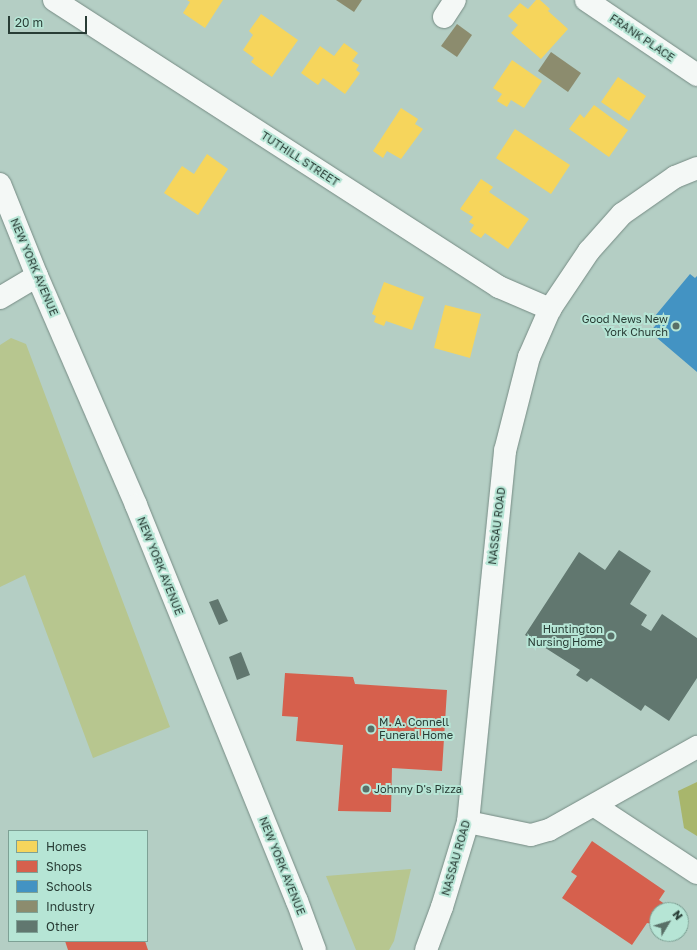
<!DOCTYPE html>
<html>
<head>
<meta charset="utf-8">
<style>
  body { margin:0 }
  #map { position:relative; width:697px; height:950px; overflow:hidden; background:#b4cec4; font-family:"Golos Text",sans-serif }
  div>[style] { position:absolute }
  .green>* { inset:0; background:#b7c68f }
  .forest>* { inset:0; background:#a8b66c }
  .homes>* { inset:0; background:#f6d55c }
  .shops>* { inset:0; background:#d6604d }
  .schools>* { inset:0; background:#4393c3 }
  .industry>* { inset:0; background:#8c8c6e }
  .building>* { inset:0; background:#61776f }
  .roads { filter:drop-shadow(0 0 1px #768b84) drop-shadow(0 0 1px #768b84) }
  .street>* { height:22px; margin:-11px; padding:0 11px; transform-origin:11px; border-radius:11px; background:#f4f8f6 }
  .secondary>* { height:22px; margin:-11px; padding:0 11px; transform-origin:11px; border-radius:11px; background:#f4f8f6 }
  .primary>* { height:22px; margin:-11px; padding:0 11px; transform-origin:11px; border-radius:11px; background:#f4f8f6 }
  .dots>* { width:11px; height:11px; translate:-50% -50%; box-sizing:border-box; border:2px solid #b6e5d5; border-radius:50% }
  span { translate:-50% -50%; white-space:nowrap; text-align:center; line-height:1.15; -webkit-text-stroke:4px #b6e5d5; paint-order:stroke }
  .street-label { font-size:11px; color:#283c35 }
  .poi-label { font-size:11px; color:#283c35 }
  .right { translate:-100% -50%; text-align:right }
  .left { translate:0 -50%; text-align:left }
  .legend { position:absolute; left:8px; top:830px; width:140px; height:112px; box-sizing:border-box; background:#b6e5d5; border:1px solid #7da195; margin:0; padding:5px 7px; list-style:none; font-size:12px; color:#283c35 }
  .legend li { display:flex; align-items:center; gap:8px; height:20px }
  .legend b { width:20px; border:1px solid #7da195 }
  .north { position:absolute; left:649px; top:902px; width:40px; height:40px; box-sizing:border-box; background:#b6e5d5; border:1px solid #7da195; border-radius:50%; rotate:52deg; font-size:11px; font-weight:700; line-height:16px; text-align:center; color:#283c35 }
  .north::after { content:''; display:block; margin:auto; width:14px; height:18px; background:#596f67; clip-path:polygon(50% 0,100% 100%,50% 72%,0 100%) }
  .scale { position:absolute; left:8px; top:16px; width:79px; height:18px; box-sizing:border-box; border:2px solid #283c35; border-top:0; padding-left:5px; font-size:12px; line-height:14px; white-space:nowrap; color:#283c35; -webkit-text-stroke:3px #b6e5d5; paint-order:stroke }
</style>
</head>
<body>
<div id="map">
  <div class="green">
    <div style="clip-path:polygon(11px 338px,26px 344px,170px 727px,93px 758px,25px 575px,0 587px,0 345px)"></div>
    <div style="clip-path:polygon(411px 869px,394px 941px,389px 950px,356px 950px,326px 876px)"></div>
  </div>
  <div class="forest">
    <div style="clip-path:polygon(697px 782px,697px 836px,684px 828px,678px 791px)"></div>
  </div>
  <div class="homes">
    <div style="clip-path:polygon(187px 0,223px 0,205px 28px,183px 13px,190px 2px)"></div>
    <div style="clip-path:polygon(536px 0,540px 0,550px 9px,548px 11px,568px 29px,541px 59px,511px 33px,518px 25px,508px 16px,520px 3px,528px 9px)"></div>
    <div style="clip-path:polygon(261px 14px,298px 40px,272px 77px,251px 62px,254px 58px,243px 50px,253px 35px,249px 31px)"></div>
    <div style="clip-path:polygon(344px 43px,358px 53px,352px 61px,359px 65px,356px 70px,360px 73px,345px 94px,323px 78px,318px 85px,301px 73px,320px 46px,334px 56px)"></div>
    <div style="clip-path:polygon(512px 60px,542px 81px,524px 108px,511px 100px,507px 107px,497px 101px,502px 94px,493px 88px)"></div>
    <div style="clip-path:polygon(618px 77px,646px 96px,629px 121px,601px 102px)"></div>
    <div style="clip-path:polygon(594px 105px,628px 130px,609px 157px,569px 129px,580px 114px,584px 118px)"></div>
    <div style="clip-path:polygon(401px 108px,418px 119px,415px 124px,423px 129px,401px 159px,387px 151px,383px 158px,373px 151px)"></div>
    <div style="clip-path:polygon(515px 129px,570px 165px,551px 194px,496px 158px)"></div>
    <div style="clip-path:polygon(207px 154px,228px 169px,198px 215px,164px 193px,182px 166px,194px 174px)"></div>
    <div style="clip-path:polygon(481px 179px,493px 187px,489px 192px,529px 219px,508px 249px,485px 233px,481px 238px,470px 231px,474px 225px,469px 222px,473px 217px,460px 209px)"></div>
    <div style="clip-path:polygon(384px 282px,424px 297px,412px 330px,386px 321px,384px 326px,374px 322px,376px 316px,372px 314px)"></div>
    <div style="clip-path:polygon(445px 305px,481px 314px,470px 358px,434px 348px)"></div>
  </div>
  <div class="shops">
    <div style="clip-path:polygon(285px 673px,353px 677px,355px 684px,447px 690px,442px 771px,392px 768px,391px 812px,338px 811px,343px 745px,296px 741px,298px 717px,282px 716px)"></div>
    <div style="clip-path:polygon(592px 841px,665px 891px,659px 900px,666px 905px,662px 910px,657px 910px,657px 918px,653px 924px,647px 923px,632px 945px,562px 898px,577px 876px,571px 872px)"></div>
    <div style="clip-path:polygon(65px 941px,145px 941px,148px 950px,68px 950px)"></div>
  </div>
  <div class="schools">
    <div style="clip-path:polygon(690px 274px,695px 278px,697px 276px,697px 372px,650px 332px,660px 320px,655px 316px)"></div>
  </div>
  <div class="industry">
    <div style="clip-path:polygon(336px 0,362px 0,354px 12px)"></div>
    <div style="clip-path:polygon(457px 24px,472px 35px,457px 57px,441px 46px)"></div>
    <div style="clip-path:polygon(551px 52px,581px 73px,568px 92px,538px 71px)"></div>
  </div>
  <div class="building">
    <div style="clip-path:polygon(619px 550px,651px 571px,630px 604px,647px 615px,641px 625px,651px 631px,662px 614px,697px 638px,697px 678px,669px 721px,645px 705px,641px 711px,591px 678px,587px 682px,576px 675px,580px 670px,525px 635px,579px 552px,605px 570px)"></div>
    <div style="clip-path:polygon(218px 599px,228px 621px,219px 625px,209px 602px)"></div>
    <div style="clip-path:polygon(241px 652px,250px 675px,237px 680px,229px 657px)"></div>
  </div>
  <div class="roads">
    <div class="street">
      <div style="left:54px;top:0;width:530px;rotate:32.82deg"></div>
      <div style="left:499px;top:287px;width:56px;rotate:23.3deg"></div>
      <div style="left:586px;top:0;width:134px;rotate:34deg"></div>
      <div style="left:444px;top:17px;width:20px;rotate:-57deg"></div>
      <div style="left:0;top:298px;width:43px;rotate:-30.7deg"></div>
      <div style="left:595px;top:806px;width:122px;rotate:33.3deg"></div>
      <div style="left:468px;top:822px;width:64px;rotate:11.7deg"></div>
      <div style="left:531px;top:835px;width:19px;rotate:-16deg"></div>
      <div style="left:549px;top:830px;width:170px;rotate:-29.3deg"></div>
    </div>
    <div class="secondary">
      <div style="left:426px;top:950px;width:46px;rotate:-69.6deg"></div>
      <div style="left:442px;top:907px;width:89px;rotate:-73deg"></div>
      <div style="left:468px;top:822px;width:373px;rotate:-84.3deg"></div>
      <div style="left:505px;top:451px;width:97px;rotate:-75.7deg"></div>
      <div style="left:529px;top:357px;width:52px;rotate:-66.4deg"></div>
      <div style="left:550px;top:309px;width:70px;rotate:-56.1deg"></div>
      <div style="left:589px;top:251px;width:50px;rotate:-48.3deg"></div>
      <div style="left:622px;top:214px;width:65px;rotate:-34.9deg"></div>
      <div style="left:675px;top:177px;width:24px;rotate:-22deg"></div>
    </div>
    <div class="primary">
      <div style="left:0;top:184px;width:99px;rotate:68.1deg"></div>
      <div style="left:37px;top:276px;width:249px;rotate:66.6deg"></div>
      <div style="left:136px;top:505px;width:427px;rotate:67.9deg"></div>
      <div style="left:297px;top:901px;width:52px;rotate:69.8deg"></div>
    </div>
  </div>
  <div class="dots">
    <div style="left:676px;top:326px;background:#596f67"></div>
    <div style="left:611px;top:636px;background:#596f67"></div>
    <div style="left:371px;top:729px;background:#596f67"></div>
    <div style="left:366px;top:789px;background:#596f67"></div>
  </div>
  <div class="street-label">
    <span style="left:642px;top:38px;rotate:34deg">FRANK PLACE</span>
    <span style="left:300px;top:159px;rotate:33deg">TUTHILL STREET</span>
    <span style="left:34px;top:267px;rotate:67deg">NEW YORK AVENUE</span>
    <span style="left:497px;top:526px;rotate:-83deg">NASSAU ROAD</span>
    <span style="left:160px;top:566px;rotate:68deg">NEW YORK AVENUE</span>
    <span style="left:456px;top:858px;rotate:-74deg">NASSAU ROAD</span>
    <span style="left:282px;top:866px;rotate:68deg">NEW YORK AVENUE</span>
  </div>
  <div class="poi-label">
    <span class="right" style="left:668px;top:326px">Good News New<br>York Church</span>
    <span class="right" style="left:603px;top:636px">Huntington<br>Nursing Home</span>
    <span class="left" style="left:379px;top:729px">M. A. Connell<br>Funeral Home</span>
    <span class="left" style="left:374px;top:789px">Johnny D's Pizza</span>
  </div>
  <ul class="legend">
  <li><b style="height:11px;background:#f6d55c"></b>Homes</li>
  <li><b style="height:11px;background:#d6604d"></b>Shops</li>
  <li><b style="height:11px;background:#4393c3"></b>Schools</li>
  <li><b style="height:11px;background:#8c8c6e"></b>Industry</li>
  <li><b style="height:11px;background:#61776f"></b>Other</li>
  </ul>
  <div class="north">N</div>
  <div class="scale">20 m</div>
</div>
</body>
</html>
